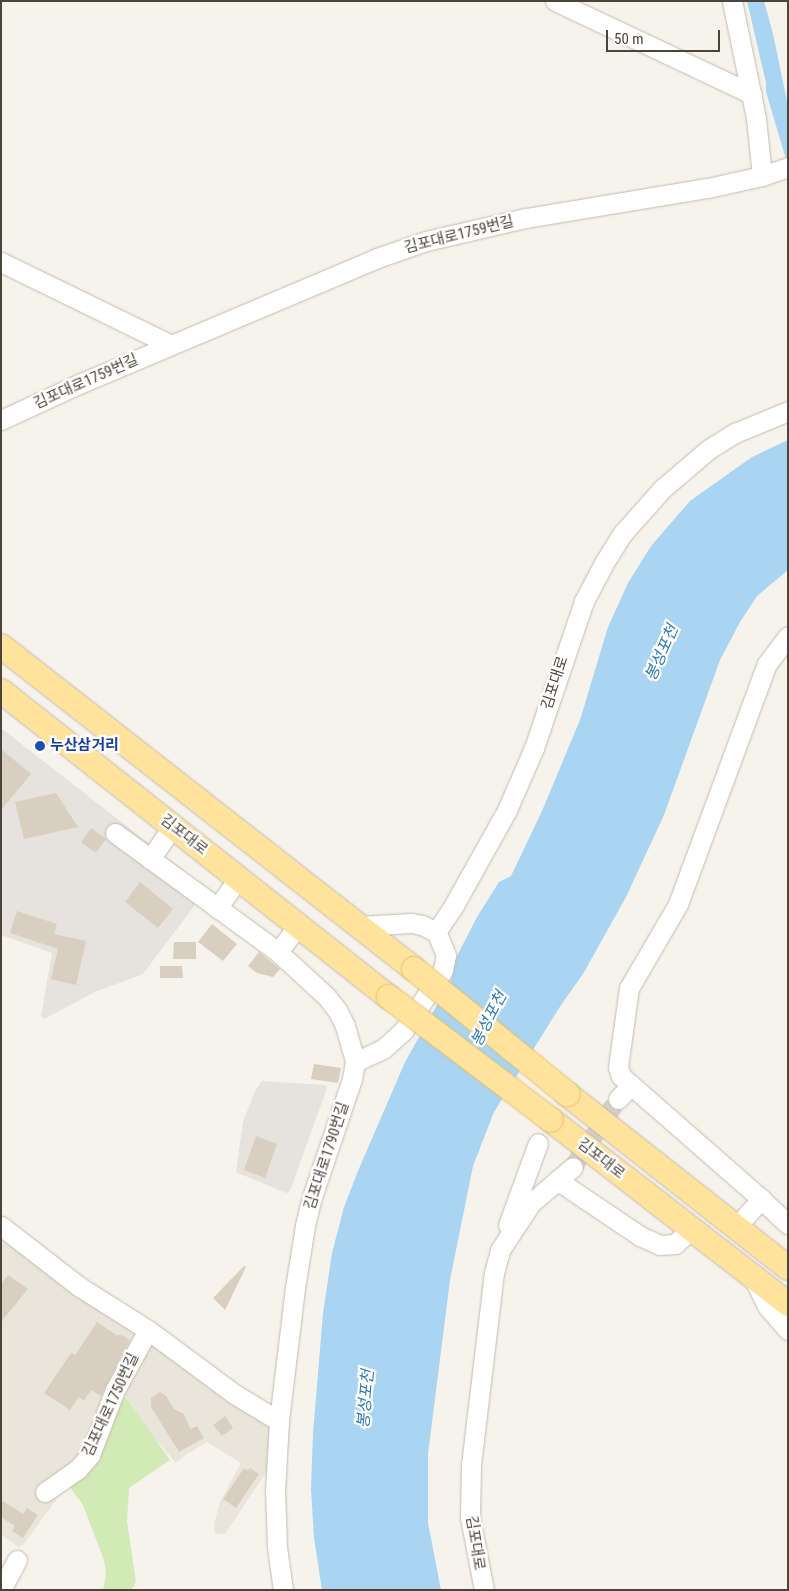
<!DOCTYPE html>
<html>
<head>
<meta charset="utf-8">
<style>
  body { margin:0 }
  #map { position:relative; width:789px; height:1591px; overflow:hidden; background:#f6f3ec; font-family:"Roboto Condensed","Noto Sans KR",sans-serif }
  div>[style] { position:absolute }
  .residential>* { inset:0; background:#eae5da }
  .industrial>* { inset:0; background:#e6e2dd }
  .green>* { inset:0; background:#d2eab5 }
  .water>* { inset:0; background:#a9d4f2 }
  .building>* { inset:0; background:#d8cfc1 }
  .minor-tunnel>* { height:19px; margin-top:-9.5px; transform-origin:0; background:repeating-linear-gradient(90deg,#d4d0c8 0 19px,transparent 0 28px) }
  .roads { filter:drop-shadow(0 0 1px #c2bbae) drop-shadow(0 0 1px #c2bbae) }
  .minor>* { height:19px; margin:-9.5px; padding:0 9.5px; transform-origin:9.5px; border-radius:9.5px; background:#fff }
  .major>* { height:24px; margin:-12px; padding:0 12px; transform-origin:12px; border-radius:12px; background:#ffe39c }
  .bridges { filter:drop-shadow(0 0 1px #e6c16a) drop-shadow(0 0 1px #e6c16a) }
  .major-bridge>* { height:24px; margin:-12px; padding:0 12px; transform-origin:12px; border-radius:12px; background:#ffe39c }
  .dots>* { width:14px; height:14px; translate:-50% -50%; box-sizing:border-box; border:2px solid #fff; border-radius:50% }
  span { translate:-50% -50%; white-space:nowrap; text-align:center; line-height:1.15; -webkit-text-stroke:4.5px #fff; paint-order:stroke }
  .street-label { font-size:15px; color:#4b4439 }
  .transit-label { font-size:15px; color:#164399; font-weight:700 }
  .left { translate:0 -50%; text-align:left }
  .water-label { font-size:16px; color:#2e7ab2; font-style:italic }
  .frame { position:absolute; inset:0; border:2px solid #4b4439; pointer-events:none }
  .scale { position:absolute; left:606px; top:30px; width:114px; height:22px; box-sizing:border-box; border:2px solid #4b4439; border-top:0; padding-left:6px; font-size:15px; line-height:18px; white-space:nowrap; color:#4b4439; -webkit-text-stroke:4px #fff; paint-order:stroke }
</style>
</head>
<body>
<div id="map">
  <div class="residential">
    <div style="clip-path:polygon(1px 1235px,270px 1428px,271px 1465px,225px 1534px,215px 1534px,214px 1524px,220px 1502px,241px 1463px,207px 1442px,184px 1456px,176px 1463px,151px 1434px,125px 1396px,71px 1480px,23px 1545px,19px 1547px,1px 1535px)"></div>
  </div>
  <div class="industrial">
    <div style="clip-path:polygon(1px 728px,207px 889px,143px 974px,95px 992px,44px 1019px,41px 1016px,52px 953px,1px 935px)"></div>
    <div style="clip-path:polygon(262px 1081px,325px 1085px,327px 1088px,290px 1191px,286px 1193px,236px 1172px,243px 1122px,255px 1091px)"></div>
  </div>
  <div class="green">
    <div style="clip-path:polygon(119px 1395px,127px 1399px,170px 1460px,129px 1488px,127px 1521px,136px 1582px,134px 1586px,131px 1590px,103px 1590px,106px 1573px,104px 1560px,83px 1505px,69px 1486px)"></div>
  </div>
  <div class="water">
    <div style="clip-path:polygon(747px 1px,764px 1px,773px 34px,788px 106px,788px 166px,766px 92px,766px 83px)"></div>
    <div style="clip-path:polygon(788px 440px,788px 570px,757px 596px,740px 622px,720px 660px,664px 815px,626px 897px,583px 974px,561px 1005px,494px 1112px,473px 1166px,450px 1280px,428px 1454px,428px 1523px,441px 1590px,322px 1590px,314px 1538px,311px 1489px,313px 1433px,323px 1313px,332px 1253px,344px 1207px,358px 1171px,405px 1062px,451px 980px,456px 958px,477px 917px,499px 882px,511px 876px,542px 811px,580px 720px,608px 627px,628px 583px,651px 546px,690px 501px,752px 457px)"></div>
  </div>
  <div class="building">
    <div style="clip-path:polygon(1px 749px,31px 774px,1px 810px)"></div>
    <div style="clip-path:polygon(56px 793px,78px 827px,24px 839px,15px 802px)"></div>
    <div style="clip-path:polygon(91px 828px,106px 839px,96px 853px,81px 842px)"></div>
    <div style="clip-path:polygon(140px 882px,173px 909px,158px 928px,125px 902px)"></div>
    <div style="clip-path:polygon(17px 911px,57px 924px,54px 934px,86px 941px,76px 985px,51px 979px,58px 949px,10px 933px)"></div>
    <div style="clip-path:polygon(212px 924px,237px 944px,223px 961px,198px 942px)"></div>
    <div style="clip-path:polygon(174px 942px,196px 942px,196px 959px,173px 959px)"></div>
    <div style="clip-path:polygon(259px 952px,280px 969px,273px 977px,257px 973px,248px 966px)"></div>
    <div style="clip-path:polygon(160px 966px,182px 966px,183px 978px,160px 978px)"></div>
    <div style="clip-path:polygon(314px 1064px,341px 1068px,338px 1083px,311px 1079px)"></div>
    <div style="clip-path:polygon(256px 1136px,277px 1144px,265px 1178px,244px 1170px)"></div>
    <div style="clip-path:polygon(244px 1266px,246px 1267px,225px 1310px,213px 1298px)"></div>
    <div style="clip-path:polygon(8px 1275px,28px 1289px,1px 1322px,1px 1284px)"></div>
    <div style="clip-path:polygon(97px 1322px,118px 1336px,120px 1334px,130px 1340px,101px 1396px,91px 1390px,84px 1401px,79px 1397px,70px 1410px,44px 1393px,71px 1353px,75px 1355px)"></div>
    <div style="clip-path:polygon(160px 1392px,166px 1396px,174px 1409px,184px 1414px,190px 1429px,197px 1426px,204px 1438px,179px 1452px,151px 1407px,151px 1398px)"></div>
    <div style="clip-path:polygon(225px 1416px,233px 1428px,222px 1436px,213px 1425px)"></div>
    <div style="clip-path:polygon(244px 1468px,248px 1470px,250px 1468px,259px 1474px,236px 1508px,223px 1499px)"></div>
    <div style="clip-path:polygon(1px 1500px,23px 1514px,27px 1508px,38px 1515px,23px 1538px,12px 1531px,15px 1526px,1px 1517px)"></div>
  </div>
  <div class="minor-tunnel">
    <div style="left:573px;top:1167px;width:82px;rotate:-56.5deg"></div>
  </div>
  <div class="roads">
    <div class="minor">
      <div style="left:555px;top:1px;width:218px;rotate:25.3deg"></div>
      <div style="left:732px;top:1px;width:119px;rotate:78.4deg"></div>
      <div style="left:756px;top:118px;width:58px;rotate:84.1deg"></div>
      <div style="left:1px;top:262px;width:189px;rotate:26deg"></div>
      <div style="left:1px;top:420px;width:86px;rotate:-24.8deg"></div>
      <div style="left:79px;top:384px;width:324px;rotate:-22.9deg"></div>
      <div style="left:377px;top:258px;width:52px;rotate:-19.1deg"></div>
      <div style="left:426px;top:241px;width:103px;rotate:-13deg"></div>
      <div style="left:526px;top:218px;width:184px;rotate:-9.4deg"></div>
      <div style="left:708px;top:188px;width:55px;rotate:-12.5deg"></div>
      <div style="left:762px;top:176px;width:28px;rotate:-19deg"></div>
      <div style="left:115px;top:833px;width:202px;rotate:36.1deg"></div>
      <div style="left:278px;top:952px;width:65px;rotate:42.5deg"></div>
      <div style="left:326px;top:996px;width:18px;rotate:52deg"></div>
      <div style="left:337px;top:1010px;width:18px;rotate:63deg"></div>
      <div style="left:345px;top:1026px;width:37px;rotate:74deg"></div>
      <div style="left:355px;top:1062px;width:17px;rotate:100deg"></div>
      <div style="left:352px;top:1079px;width:125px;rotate:108.7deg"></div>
      <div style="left:312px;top:1197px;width:30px;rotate:104deg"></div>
      <div style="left:305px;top:1226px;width:63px;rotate:99.2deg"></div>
      <div style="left:295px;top:1288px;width:134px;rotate:96.9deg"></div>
      <div style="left:279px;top:1421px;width:69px;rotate:93.3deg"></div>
      <div style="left:275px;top:1490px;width:57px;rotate:88deg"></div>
      <div style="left:277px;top:1547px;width:43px;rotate:82.1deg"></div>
      <div style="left:150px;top:859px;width:40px;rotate:-55.1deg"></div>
      <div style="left:217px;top:908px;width:37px;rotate:-54deg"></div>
      <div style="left:359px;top:926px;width:52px;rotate:-3.3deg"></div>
      <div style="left:411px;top:923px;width:11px;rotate:10deg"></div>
      <div style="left:422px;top:925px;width:16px;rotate:27deg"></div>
      <div style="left:278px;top:952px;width:34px;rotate:-53deg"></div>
      <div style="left:355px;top:1062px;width:31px;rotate:-25deg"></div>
      <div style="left:383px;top:1049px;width:27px;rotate:-42deg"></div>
      <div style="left:403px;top:1031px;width:73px;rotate:-56.7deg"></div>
      <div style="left:443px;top:970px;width:15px;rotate:-79deg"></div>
      <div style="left:446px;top:955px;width:25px;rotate:-113deg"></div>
      <div style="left:436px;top:932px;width:32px;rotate:-56deg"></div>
      <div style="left:454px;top:905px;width:109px;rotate:-60.8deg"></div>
      <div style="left:507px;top:810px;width:68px;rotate:-66.5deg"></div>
      <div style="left:534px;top:748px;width:155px;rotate:-71.2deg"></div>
      <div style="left:584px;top:601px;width:43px;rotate:-62.2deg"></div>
      <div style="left:604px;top:563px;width:36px;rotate:-58deg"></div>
      <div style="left:623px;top:533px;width:59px;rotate:-48.4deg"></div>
      <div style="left:662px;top:489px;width:62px;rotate:-40.4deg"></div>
      <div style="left:709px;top:449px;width:31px;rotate:-32deg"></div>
      <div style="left:735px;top:433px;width:57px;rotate:-22.5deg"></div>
      <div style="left:631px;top:1085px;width:173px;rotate:41.2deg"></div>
      <div style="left:618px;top:1099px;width:19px;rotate:-47deg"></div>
      <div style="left:631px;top:1085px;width:13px;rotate:-138deg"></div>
      <div style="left:621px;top:1076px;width:9px;rotate:-108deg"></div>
      <div style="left:618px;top:1067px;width:80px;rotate:-82.1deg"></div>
      <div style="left:629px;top:988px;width:97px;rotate:-59.7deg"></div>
      <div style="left:678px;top:904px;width:256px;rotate:-69.7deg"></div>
      <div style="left:767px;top:664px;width:35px;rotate:-53deg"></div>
      <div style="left:557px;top:1180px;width:100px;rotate:34deg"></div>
      <div style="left:640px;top:1236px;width:22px;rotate:24deg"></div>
      <div style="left:660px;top:1245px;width:15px;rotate:-4deg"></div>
      <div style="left:675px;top:1244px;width:22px;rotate:-43deg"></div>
      <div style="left:508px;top:1225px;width:87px;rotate:-69.9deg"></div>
      <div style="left:1px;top:1226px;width:100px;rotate:37.7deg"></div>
      <div style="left:80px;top:1287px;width:80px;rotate:32.3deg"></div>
      <div style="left:148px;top:1330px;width:109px;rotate:36.5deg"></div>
      <div style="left:236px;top:1395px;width:50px;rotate:31.2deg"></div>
      <div style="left:736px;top:1227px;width:38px;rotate:-48deg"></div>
      <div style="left:761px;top:1199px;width:37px;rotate:43deg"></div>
      <div style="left:753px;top:1277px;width:32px;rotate:64deg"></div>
      <div style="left:767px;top:1306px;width:32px;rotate:49deg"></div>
      <div style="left:45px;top:1492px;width:39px;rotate:-35deg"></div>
      <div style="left:77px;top:1470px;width:20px;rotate:-49deg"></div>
      <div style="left:90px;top:1455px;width:70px;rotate:-69deg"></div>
      <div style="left:115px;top:1390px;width:68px;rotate:-61.2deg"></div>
      <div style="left:1px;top:1590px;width:34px;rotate:-62deg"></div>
      <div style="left:484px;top:1590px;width:74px;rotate:-100.9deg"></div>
      <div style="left:470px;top:1517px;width:52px;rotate:-88.9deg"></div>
      <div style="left:471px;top:1465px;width:193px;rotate:-83.2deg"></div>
      <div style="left:494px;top:1273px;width:24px;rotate:-75deg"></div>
      <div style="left:500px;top:1250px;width:56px;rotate:-56.6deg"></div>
      <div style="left:531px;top:1203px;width:55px;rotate:-40.6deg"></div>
    </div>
    <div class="major">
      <div style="left:1px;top:646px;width:524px;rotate:38.03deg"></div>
      <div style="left:1px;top:691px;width:494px;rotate:38.3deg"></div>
      <div style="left:567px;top:1094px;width:281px;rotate:38.2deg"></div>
      <div style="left:551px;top:1120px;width:300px;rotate:37.8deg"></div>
    </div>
  </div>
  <div class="bridges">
    <div class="major-bridge">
      <div style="left:414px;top:969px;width:198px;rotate:39.2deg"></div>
      <div style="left:389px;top:997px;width:203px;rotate:37.2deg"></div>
    </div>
  </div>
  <div class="dots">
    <div style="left:40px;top:746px;background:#1a4fb4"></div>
  </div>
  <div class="street-label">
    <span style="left:459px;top:235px;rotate:-14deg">김포대로1759번길</span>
    <span style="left:86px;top:382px;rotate:-24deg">김포대로1759번길</span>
    <span style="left:555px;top:683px;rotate:-72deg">김포대로</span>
    <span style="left:184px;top:835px;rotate:38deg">김포대로</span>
    <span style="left:327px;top:1156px;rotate:-72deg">김포대로1790번길</span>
    <span style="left:601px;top:1159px;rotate:38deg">김포대로</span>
    <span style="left:111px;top:1405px;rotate:-65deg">김포대로1750번길</span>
    <span style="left:475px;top:1543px;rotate:81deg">김포대로</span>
  </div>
  <div class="transit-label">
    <span class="left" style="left:50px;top:746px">누산삼거리</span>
  </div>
  <div class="water-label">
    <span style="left:662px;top:653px;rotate:-66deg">봉성포천</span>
    <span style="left:489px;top:1019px;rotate:-63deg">봉성포천</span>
    <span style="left:366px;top:1399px;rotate:-85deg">봉성포천</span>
  </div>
  <div class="frame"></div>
  <div class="scale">50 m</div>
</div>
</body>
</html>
